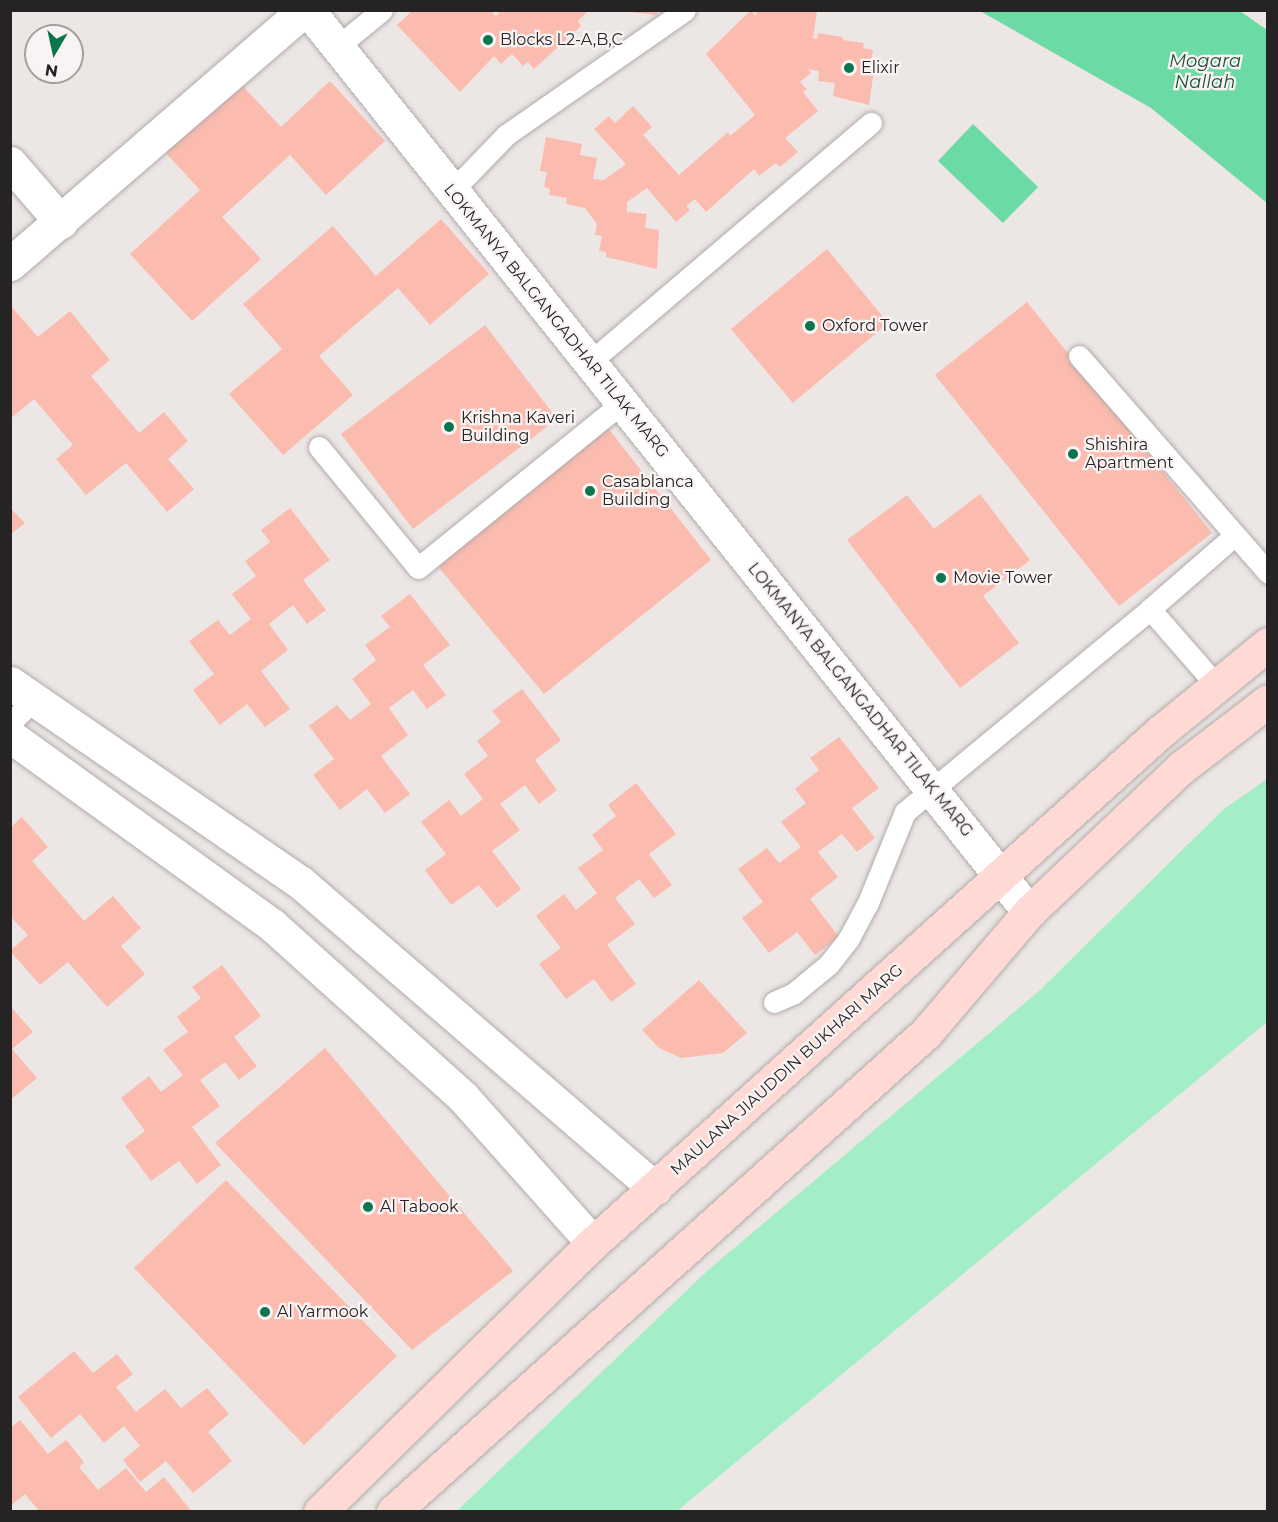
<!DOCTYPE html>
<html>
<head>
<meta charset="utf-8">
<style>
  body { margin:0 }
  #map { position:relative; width:1278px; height:1522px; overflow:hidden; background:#ece6e5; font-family:Montserrat,sans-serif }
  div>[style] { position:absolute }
  .green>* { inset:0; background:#a3eec6 }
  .water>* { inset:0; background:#6cdaa5 }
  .building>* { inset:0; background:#fbbbaf }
  .roads { filter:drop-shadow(0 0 2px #b1abaa) drop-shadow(0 0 2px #b1abaa) }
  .lane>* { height:21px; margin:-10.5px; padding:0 10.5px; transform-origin:10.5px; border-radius:10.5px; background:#fff }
  .street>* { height:33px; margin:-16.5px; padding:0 16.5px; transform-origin:16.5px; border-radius:16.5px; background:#fff }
  .secondary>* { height:33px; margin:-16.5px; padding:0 16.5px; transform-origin:16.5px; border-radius:16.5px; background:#ffd9d3 }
  .dots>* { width:16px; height:16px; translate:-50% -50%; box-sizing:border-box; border:3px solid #f9f4f3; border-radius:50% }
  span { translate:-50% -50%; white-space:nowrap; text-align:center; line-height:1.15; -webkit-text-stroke:4.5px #f9f4f3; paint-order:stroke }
  .poi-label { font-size:16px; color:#252323 }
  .left { translate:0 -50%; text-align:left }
  .street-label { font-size:16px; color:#252323 }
  .water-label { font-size:18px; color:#214f39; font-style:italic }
  .frame { position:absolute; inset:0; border:12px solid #252323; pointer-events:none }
  .north { position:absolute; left:24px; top:24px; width:60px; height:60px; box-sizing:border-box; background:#f9f4f3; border:2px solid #a4a0a0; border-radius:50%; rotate:189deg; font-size:16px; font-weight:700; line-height:24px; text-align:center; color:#252323 }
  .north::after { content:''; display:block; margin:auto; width:21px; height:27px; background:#0d754e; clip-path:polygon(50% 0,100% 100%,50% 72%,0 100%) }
</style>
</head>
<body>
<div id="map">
  <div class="green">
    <div style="clip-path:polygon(1267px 779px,1267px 1022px,677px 1511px,457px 1511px,707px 1271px,1038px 992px,1224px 809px)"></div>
  </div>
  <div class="water">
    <div style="clip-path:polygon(980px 11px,1240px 11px,1267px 30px,1267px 203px,1151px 108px)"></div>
    <div style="clip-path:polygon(973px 124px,1038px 187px,1003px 223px,938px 161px)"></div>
  </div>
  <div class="building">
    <div style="clip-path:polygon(413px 10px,490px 10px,496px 16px,501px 10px,589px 10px,578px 21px,581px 26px,534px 69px,528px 62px,523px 66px,512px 54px,501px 64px,494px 56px,460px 92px,397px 25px)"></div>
    <div style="clip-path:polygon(613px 10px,658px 10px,657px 15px)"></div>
    <div style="clip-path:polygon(751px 10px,756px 16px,757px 10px,817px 11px,813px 38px,817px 39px,818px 33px,843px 37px,843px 40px,864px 43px,863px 48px,873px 50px,871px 62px,875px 63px,869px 105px,833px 96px,835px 83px,818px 81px,819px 71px,808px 69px,811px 73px,800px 82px,807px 89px,803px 92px,818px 111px,785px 138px,798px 152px,780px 167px,776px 163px,759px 176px,754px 169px,706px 212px,695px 199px,686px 206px,690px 210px,676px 222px,647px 188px,627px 202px,627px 212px,647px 214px,645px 228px,659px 230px,657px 269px,606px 257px,606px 252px,599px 251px,602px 236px,595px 235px,597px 224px,585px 208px,566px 204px,567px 198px,549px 195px,550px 189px,544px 187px,547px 172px,540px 171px,546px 137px,582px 144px,580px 155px,597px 158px,593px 179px,604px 180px,626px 164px,594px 129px,609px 116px,615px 123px,633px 106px,652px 127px,643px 135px,679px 175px,728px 132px,730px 136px,755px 115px,706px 54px)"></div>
    <div style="clip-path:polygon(330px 81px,385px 141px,326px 195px,290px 155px,222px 217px,261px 259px,192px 321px,130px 254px,200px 190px,164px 151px,239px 82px,281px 127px)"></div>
    <div style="clip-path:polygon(441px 219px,489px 274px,430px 325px,398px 288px,319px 356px,353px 395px,283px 455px,229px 394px,282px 349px,243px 304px,333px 226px,376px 276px)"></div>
    <div style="clip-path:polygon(827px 249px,888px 323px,793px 403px,731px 329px)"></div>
    <div style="clip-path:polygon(1027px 302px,1212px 533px,1119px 606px,935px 375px)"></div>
    <div style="clip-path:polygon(10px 305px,38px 337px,70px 311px,110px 360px,91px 376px,139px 433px,164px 412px,188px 441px,168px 459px,194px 489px,167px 512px,126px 463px,86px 495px,56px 459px,73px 445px,34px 399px,10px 419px)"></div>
    <div style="clip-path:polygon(485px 325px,557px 419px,413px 529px,341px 434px)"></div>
    <div style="clip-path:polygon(604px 423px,711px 560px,544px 694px,435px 563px)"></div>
    <div style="clip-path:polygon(980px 494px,1030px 560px,983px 596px,1019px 643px,960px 688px,847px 540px,907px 495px,934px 529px)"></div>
    <div style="clip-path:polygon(10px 508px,25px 523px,10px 535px)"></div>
    <div style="clip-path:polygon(290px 508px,330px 560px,303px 580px,326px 610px,307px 624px,293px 605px,269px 624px,288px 650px,261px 671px,290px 709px,265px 727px,247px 704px,220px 725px,193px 690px,214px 674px,189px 641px,218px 620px,230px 635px,251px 619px,232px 594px,256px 576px,245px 561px,270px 542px,261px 530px)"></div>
    <div style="clip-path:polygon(410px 594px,450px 645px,423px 665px,446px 695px,427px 709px,413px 690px,389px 708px,408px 735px,381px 756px,410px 794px,385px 813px,367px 789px,340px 810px,313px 775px,334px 759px,309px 726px,337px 705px,350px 720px,371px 704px,352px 679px,376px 660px,365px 645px,390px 627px,381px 616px)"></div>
    <div style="clip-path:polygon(522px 689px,561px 740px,535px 760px,557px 790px,539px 804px,525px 785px,500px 804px,520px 830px,492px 851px,521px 889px,497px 908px,479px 885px,451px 905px,425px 870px,446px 854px,421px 822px,449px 800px,461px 816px,483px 799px,464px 774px,488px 756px,477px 741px,501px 722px,492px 711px)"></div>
    <div style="clip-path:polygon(839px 737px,879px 788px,852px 808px,875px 838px,857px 852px,842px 834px,818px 852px,838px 877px,810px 899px,839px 937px,815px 955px,797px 932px,769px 953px,742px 918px,763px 902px,738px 869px,767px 848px,779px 863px,801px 847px,781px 822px,806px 803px,795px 789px,819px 770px,810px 758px)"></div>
    <div style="clip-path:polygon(636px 783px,676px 834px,649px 854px,672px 885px,654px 898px,639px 879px,615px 898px,635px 924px,607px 945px,636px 984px,611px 1002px,594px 979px,566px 999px,539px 964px,561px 948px,536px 916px,564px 894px,576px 910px,597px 893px,578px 868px,603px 850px,592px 835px,616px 816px,608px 805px)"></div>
    <div style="clip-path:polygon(22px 817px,48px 847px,32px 861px,84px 921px,113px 896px,141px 928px,121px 946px,145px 974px,107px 1007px,68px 962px,40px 985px,10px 951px,28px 935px,10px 916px,10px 828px)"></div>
    <div style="clip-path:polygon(222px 965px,261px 1016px,234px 1037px,257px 1066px,239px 1080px,225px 1062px,200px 1080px,220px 1106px,192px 1127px,221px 1165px,197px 1184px,179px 1161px,151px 1181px,125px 1146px,145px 1131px,121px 1098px,149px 1076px,161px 1092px,183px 1075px,163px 1050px,188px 1032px,177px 1017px,201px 998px,192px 987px)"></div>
    <div style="clip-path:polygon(699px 980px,747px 1033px,723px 1053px,681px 1058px,659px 1048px,642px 1030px)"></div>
    <div style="clip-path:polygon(10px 1006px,33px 1032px,12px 1049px,37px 1078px,10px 1100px)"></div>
    <div style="clip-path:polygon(325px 1048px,513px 1271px,412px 1350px,215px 1143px)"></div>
    <div style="clip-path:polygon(226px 1180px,397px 1356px,304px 1445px,134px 1268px)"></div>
    <div style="clip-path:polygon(74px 1351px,93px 1373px,117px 1354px,133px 1374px,116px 1387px,136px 1412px,165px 1389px,181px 1408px,207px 1388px,229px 1414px,208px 1432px,232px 1461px,193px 1493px,166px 1461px,140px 1482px,123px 1460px,140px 1446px,124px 1426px,104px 1443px,80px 1414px,51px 1438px,18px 1397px)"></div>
    <div style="clip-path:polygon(20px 1420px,48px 1454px,66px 1440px,84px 1462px,79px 1467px,98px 1490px,126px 1468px,146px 1492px,164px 1477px,192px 1512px,40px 1512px,25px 1494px,10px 1506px,10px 1428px)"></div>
  </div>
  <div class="roads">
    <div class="lane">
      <div style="left:337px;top:47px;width:58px;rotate:-39.4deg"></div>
      <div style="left:452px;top:191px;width:78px;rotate:-46deg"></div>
      <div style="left:506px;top:135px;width:218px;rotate:-34.9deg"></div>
      <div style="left:1079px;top:356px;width:288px;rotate:48.9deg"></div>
      <div style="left:590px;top:362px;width:369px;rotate:-40.4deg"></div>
      <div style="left:319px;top:447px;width:156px;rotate:50.7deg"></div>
      <div style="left:418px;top:568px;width:262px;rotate:-39deg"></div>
      <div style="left:1217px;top:686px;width:102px;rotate:-131deg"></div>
      <div style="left:1150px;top:609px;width:111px;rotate:-41deg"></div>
      <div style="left:10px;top:723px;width:35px;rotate:-44deg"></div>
      <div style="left:774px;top:1002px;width:22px;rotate:-24deg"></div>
      <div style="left:794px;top:993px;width:45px;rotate:-39.6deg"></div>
      <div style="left:829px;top:964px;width:31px;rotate:-52deg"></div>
      <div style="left:848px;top:940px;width:40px;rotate:-62deg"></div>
      <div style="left:867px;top:905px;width:100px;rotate:-67.8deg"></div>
      <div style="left:905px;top:812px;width:318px;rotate:-39.6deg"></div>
    </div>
    <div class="street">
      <div style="left:308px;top:10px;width:1155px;rotate:51.36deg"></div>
      <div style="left:10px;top:163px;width:78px;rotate:49.2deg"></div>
      <div style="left:10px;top:264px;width:389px;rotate:-40.8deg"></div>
      <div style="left:10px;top:683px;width:352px;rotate:34.5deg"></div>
      <div style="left:300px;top:882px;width:469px;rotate:40.8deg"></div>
      <div style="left:10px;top:736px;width:323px;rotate:35.8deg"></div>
      <div style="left:272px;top:925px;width:257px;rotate:42deg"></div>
      <div style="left:463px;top:1097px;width:195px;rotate:48.3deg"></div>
    </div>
    <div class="secondary">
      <div style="left:320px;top:1512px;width:383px;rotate:-44.6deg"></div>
      <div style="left:593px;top:1243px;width:763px;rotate:-42.03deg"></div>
      <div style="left:1160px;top:732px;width:139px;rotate:-39.2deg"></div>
      <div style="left:393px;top:1512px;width:717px;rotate:-41.95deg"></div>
      <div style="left:926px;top:1033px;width:159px;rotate:-49.6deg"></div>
      <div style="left:1029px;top:912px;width:211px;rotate:-43.5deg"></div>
      <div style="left:1182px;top:767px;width:108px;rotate:-37.5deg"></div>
    </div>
  </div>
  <div class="dots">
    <div style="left:488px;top:40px;background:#0d754e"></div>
    <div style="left:849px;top:68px;background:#0d754e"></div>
    <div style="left:810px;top:326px;background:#0d754e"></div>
    <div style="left:449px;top:427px;background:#0d754e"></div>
    <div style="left:1073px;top:454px;background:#0d754e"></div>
    <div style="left:590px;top:491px;background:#0d754e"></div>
    <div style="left:941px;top:578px;background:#0d754e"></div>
    <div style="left:368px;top:1207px;background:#0d754e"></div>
    <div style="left:265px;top:1312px;background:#0d754e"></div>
  </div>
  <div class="poi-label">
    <span class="left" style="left:500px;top:40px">Blocks L2-A,B,C</span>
    <span class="left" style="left:861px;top:68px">Elixir</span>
    <span class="left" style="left:822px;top:326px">Oxford Tower</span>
    <span class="left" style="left:461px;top:427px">Krishna Kaveri<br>Building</span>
    <span class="left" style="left:1085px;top:454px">Shishira<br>Apartment</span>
    <span class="left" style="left:602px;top:491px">Casablanca<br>Building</span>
    <span class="left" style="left:953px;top:578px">Movie Tower</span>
    <span class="left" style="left:380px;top:1207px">Al Tabook</span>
    <span class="left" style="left:277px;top:1312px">Al Yarmook</span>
  </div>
  <div class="street-label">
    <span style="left:556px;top:321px;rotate:51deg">LOKMANYA BALGANGADHAR TILAK MARG</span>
    <span style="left:860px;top:700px;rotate:51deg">LOKMANYA BALGANGADHAR TILAK MARG</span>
    <span style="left:787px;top:1070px;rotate:-42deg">MAULANA JIAUDDIN BUKHARI MARG</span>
  </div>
  <div class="water-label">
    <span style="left:1205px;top:72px">Mogara<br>Nallah</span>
  </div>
  <div class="frame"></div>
  <div class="north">N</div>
</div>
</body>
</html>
